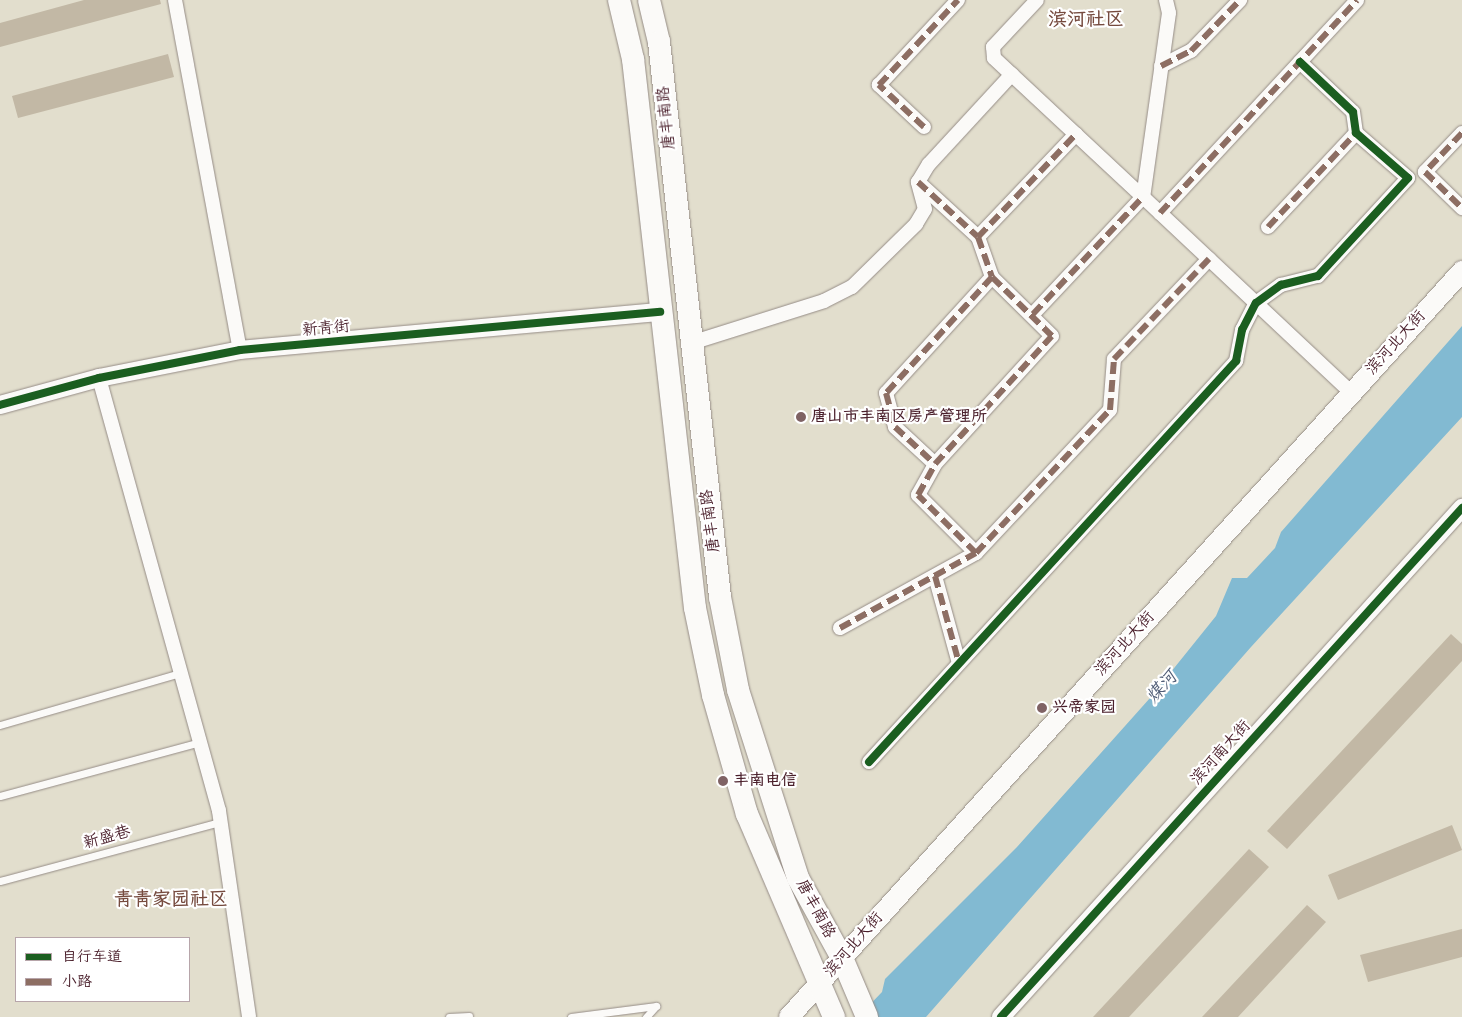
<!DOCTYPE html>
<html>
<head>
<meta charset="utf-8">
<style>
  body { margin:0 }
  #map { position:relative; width:1462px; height:1017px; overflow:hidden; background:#e2decd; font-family:Kalam,"LXGW WenKai TC",sans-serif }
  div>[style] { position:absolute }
  .water>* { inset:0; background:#82bad2 }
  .building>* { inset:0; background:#c2b8a5 }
  .roads { filter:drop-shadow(0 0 1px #958c86) drop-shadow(0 0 1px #958c86) }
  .service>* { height:7px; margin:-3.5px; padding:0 3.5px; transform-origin:3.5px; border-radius:3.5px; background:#fbfaf8 }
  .minor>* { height:14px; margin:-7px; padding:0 7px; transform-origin:7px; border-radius:7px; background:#fbfaf8 }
  .tertiary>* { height:18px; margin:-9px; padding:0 9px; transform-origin:9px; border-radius:9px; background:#fbfaf8 }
  .secondary>* { height:20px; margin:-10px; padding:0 10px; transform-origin:10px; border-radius:10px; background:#fbfaf8 }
  .primary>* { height:22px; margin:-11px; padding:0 11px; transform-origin:11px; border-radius:11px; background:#fbfaf8 }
  .quiet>* { height:6px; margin-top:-3px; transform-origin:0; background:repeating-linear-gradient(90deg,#8d6e63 0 12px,transparent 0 18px) }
  .cycleway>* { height:8px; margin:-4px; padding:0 4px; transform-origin:4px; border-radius:4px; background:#1b5e20 }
  .dots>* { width:14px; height:14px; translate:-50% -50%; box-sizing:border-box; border:2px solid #fff; border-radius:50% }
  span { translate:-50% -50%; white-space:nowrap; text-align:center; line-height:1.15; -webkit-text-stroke:4.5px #fff; paint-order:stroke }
  .street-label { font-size:16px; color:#4a1f2b }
  .poi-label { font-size:16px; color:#4a1f2b; font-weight:700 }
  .left { translate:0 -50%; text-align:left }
  .water-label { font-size:18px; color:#515e77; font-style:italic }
  .quarter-label { font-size:19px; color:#764b3f; font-weight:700 }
  .legend { position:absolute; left:15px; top:937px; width:175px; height:65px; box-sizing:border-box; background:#fff; border:1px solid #b7a5aa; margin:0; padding:6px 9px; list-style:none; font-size:15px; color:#4a1f2b }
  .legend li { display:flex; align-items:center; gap:10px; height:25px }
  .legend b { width:25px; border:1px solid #b7a5aa }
</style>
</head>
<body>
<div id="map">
  <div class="water">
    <div style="clip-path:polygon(1462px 326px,1462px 417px,1251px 647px,926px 1017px,858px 1017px,882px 992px,885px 979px,1017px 847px,1150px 698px,1216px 616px,1232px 578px,1247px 578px,1275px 548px,1281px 532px)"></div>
  </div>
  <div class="building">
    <div style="clip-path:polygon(84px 0,160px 0,161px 4px,0 47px,0 23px)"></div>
    <div style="clip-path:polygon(168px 54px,174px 77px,18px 118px,12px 96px)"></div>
    <div style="clip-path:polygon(1451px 634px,1462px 644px,1462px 661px,1287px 849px,1267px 831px)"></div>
    <div style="clip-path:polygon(1452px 825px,1462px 850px,1338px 900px,1328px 875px)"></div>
    <div style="clip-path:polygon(1249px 849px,1269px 867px,1129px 1017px,1093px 1017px)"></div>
    <div style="clip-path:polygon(1307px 905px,1326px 922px,1238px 1017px,1202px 1017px)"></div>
    <div style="clip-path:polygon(1462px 929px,1462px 957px,1368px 982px,1360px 955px)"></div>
  </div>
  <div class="roads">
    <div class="service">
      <div style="left:0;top:725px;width:187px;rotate:-16.1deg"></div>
      <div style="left:0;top:796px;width:207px;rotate:-15.1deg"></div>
      <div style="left:0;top:881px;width:228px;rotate:-15deg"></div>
      <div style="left:449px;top:1017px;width:20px;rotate:-3deg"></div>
      <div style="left:571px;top:1017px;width:86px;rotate:-7.4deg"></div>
      <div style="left:656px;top:1006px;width:15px;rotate:132deg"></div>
    </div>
    <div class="minor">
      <div style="left:175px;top:0;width:356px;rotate:79.5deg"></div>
      <div style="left:1166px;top:0;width:13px;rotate:77deg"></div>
      <div style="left:1169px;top:13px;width:186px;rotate:98deg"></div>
      <div style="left:1143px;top:197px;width:285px;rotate:43.2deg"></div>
      <div style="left:1161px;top:66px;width:34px;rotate:-27deg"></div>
      <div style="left:1191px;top:51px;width:71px;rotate:-46.1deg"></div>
      <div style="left:924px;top:127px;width:62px;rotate:-137deg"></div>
      <div style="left:879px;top:85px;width:116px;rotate:-47.1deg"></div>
      <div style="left:1462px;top:133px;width:54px;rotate:133.5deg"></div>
      <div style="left:1425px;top:172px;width:52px;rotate:44.2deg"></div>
      <div style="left:918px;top:182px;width:81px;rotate:42.5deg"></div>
      <div style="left:978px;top:237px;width:42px;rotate:70.7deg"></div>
      <div style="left:992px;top:277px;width:157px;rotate:132.4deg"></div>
      <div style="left:886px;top:393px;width:35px;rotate:75deg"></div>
      <div style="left:895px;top:427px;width:54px;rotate:42.8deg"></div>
      <div style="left:1160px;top:213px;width:290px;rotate:-47.2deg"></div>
      <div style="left:1268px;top:227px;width:129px;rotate:-46.9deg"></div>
      <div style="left:978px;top:237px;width:142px;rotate:-46.4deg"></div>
      <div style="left:1033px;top:314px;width:161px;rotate:-46.8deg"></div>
      <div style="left:1143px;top:197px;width:204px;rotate:-137deg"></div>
      <div style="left:994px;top:58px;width:11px;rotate:-95deg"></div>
      <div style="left:993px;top:47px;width:64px;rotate:-46.9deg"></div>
      <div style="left:691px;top:343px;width:139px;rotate:-17.5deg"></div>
      <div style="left:824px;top:301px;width:31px;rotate:-27deg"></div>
      <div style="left:852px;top:287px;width:90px;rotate:-44.5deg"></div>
      <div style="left:916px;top:224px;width:17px;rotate:-59deg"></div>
      <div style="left:925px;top:209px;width:28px;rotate:-105deg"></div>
      <div style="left:918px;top:182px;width:21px;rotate:-59deg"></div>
      <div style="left:929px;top:164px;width:122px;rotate:-47.3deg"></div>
      <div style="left:99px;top:378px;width:449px;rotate:74.5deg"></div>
      <div style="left:219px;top:811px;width:208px;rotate:81.7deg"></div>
      <div style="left:976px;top:553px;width:82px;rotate:-135deg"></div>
      <div style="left:918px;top:495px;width:35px;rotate:-61deg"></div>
      <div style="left:935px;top:464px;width:173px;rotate:-47.6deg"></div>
      <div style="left:1052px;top:336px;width:84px;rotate:-135.5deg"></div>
      <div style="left:935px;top:576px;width:90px;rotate:74.6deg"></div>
      <div style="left:840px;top:628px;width:155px;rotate:-28.9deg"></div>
      <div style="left:976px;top:553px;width:196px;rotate:-46.9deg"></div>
      <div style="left:1110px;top:410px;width:51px;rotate:-85.5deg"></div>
      <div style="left:1114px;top:359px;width:138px;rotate:-46.5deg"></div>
      <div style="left:869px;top:762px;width:544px;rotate:-47.53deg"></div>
      <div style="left:1236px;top:361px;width:32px;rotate:-79deg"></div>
      <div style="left:1242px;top:330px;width:30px;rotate:-63deg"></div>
      <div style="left:1256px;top:303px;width:31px;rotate:-36deg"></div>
      <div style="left:1281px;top:285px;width:38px;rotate:-14deg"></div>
      <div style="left:1318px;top:276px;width:133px;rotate:-47.4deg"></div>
      <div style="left:1408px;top:178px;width:69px;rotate:-139.1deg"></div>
      <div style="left:1356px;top:133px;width:21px;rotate:-98deg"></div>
      <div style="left:1353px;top:112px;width:73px;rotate:-136.7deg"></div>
    </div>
    <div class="tertiary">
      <div style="left:0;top:405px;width:103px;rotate:-15.3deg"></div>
      <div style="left:99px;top:378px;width:144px;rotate:-11.2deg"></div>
      <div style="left:240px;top:350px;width:422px;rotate:-5.2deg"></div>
      <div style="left:1001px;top:1017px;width:687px;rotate:-47.83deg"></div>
    </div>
    <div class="secondary">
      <div style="left:789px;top:1017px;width:1005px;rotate:-47.94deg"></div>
    </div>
    <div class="primary">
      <div style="left:619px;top:0;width:61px;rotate:76.7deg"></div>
      <div style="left:633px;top:59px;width:552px;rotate:83.56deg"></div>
      <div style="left:695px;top:608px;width:89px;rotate:78.3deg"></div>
      <div style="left:713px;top:695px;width:124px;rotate:74.1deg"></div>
      <div style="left:747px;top:814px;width:221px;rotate:66.8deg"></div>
      <div style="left:649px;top:0;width:43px;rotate:76.6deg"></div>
      <div style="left:659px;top:42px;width:558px;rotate:83.73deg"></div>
      <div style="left:720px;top:597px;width:95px;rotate:79deg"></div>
      <div style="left:738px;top:690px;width:197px;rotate:72.3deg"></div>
      <div style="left:798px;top:878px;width:91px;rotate:61.2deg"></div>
      <div style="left:842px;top:958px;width:64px;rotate:67deg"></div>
    </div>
  </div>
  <div class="quiet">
    <div style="left:1161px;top:66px;width:34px;rotate:-27deg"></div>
    <div style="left:1191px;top:51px;width:71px;rotate:-46.1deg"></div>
    <div style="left:924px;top:127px;width:62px;rotate:-137deg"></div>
    <div style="left:879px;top:85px;width:116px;rotate:-47.1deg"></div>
    <div style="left:1462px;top:133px;width:54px;rotate:133.5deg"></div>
    <div style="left:1425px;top:172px;width:52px;rotate:44.2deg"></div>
    <div style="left:918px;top:182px;width:81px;rotate:42.5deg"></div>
    <div style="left:978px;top:237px;width:42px;rotate:70.7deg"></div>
    <div style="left:992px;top:277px;width:157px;rotate:132.4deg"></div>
    <div style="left:886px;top:393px;width:35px;rotate:75deg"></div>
    <div style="left:895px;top:427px;width:54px;rotate:42.8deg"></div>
    <div style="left:1160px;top:213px;width:290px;rotate:-47.2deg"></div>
    <div style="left:1268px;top:227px;width:129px;rotate:-46.9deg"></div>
    <div style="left:978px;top:237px;width:142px;rotate:-46.4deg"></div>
    <div style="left:1033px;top:314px;width:161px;rotate:-46.8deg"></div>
    <div style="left:976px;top:553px;width:82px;rotate:-135deg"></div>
    <div style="left:918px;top:495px;width:35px;rotate:-61deg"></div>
    <div style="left:935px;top:464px;width:173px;rotate:-47.6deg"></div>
    <div style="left:1052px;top:336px;width:84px;rotate:-135.5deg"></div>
    <div style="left:935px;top:576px;width:90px;rotate:74.6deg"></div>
    <div style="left:840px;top:628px;width:155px;rotate:-28.9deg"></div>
    <div style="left:976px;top:553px;width:196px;rotate:-46.9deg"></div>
    <div style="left:1110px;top:410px;width:51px;rotate:-85.5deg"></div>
    <div style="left:1114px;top:359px;width:138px;rotate:-46.5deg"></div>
  </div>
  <div class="cycleway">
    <div style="left:0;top:405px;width:103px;rotate:-15.3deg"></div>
    <div style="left:99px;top:378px;width:144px;rotate:-11.2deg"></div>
    <div style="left:240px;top:350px;width:422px;rotate:-5.2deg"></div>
    <div style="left:869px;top:762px;width:544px;rotate:-47.53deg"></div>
    <div style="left:1236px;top:361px;width:32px;rotate:-79deg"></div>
    <div style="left:1242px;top:330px;width:30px;rotate:-63deg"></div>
    <div style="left:1256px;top:303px;width:31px;rotate:-36deg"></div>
    <div style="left:1281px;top:285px;width:38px;rotate:-14deg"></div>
    <div style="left:1318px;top:276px;width:133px;rotate:-47.4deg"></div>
    <div style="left:1408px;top:178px;width:69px;rotate:-139.1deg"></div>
    <div style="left:1356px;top:133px;width:21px;rotate:-98deg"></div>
    <div style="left:1353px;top:112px;width:73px;rotate:-136.7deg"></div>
    <div style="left:1001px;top:1017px;width:687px;rotate:-47.83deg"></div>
  </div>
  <div class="dots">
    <div style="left:801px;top:417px;background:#7f6264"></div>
    <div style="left:1042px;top:708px;background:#7f6264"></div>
    <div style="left:723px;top:781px;background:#7f6264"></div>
  </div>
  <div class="street-label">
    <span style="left:667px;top:118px;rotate:-96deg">唐丰南路</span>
    <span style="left:326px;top:329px;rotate:-5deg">新青街</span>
    <span style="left:1396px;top:343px;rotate:-48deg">滨河北大街</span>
    <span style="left:711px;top:521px;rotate:-97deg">唐丰南路</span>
    <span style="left:1125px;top:644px;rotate:-48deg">滨河北大街</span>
    <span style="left:1221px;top:753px;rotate:-48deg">滨河南大街</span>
    <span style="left:107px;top:838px;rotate:-15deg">新盛巷</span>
    <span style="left:815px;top:909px;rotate:62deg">唐丰南路</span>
    <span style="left:854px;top:945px;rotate:-49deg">滨河北大街</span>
  </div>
  <div class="poi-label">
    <span class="left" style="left:811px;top:417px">唐山市丰南区房产管理所</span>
    <span class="left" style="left:1052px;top:708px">兴帝家园</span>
    <span class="left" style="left:733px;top:781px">丰南电信</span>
  </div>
  <div class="water-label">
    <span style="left:1163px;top:688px;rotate:-48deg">煤河</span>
  </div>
  <div class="quarter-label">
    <span style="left:1086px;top:21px">滨河社区</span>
    <span style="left:171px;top:901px">青青家园社区</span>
  </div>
  <ul class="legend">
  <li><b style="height:6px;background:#1b5e20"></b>自行车道</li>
  <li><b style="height:6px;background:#8d6e63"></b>小路</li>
  </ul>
</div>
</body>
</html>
